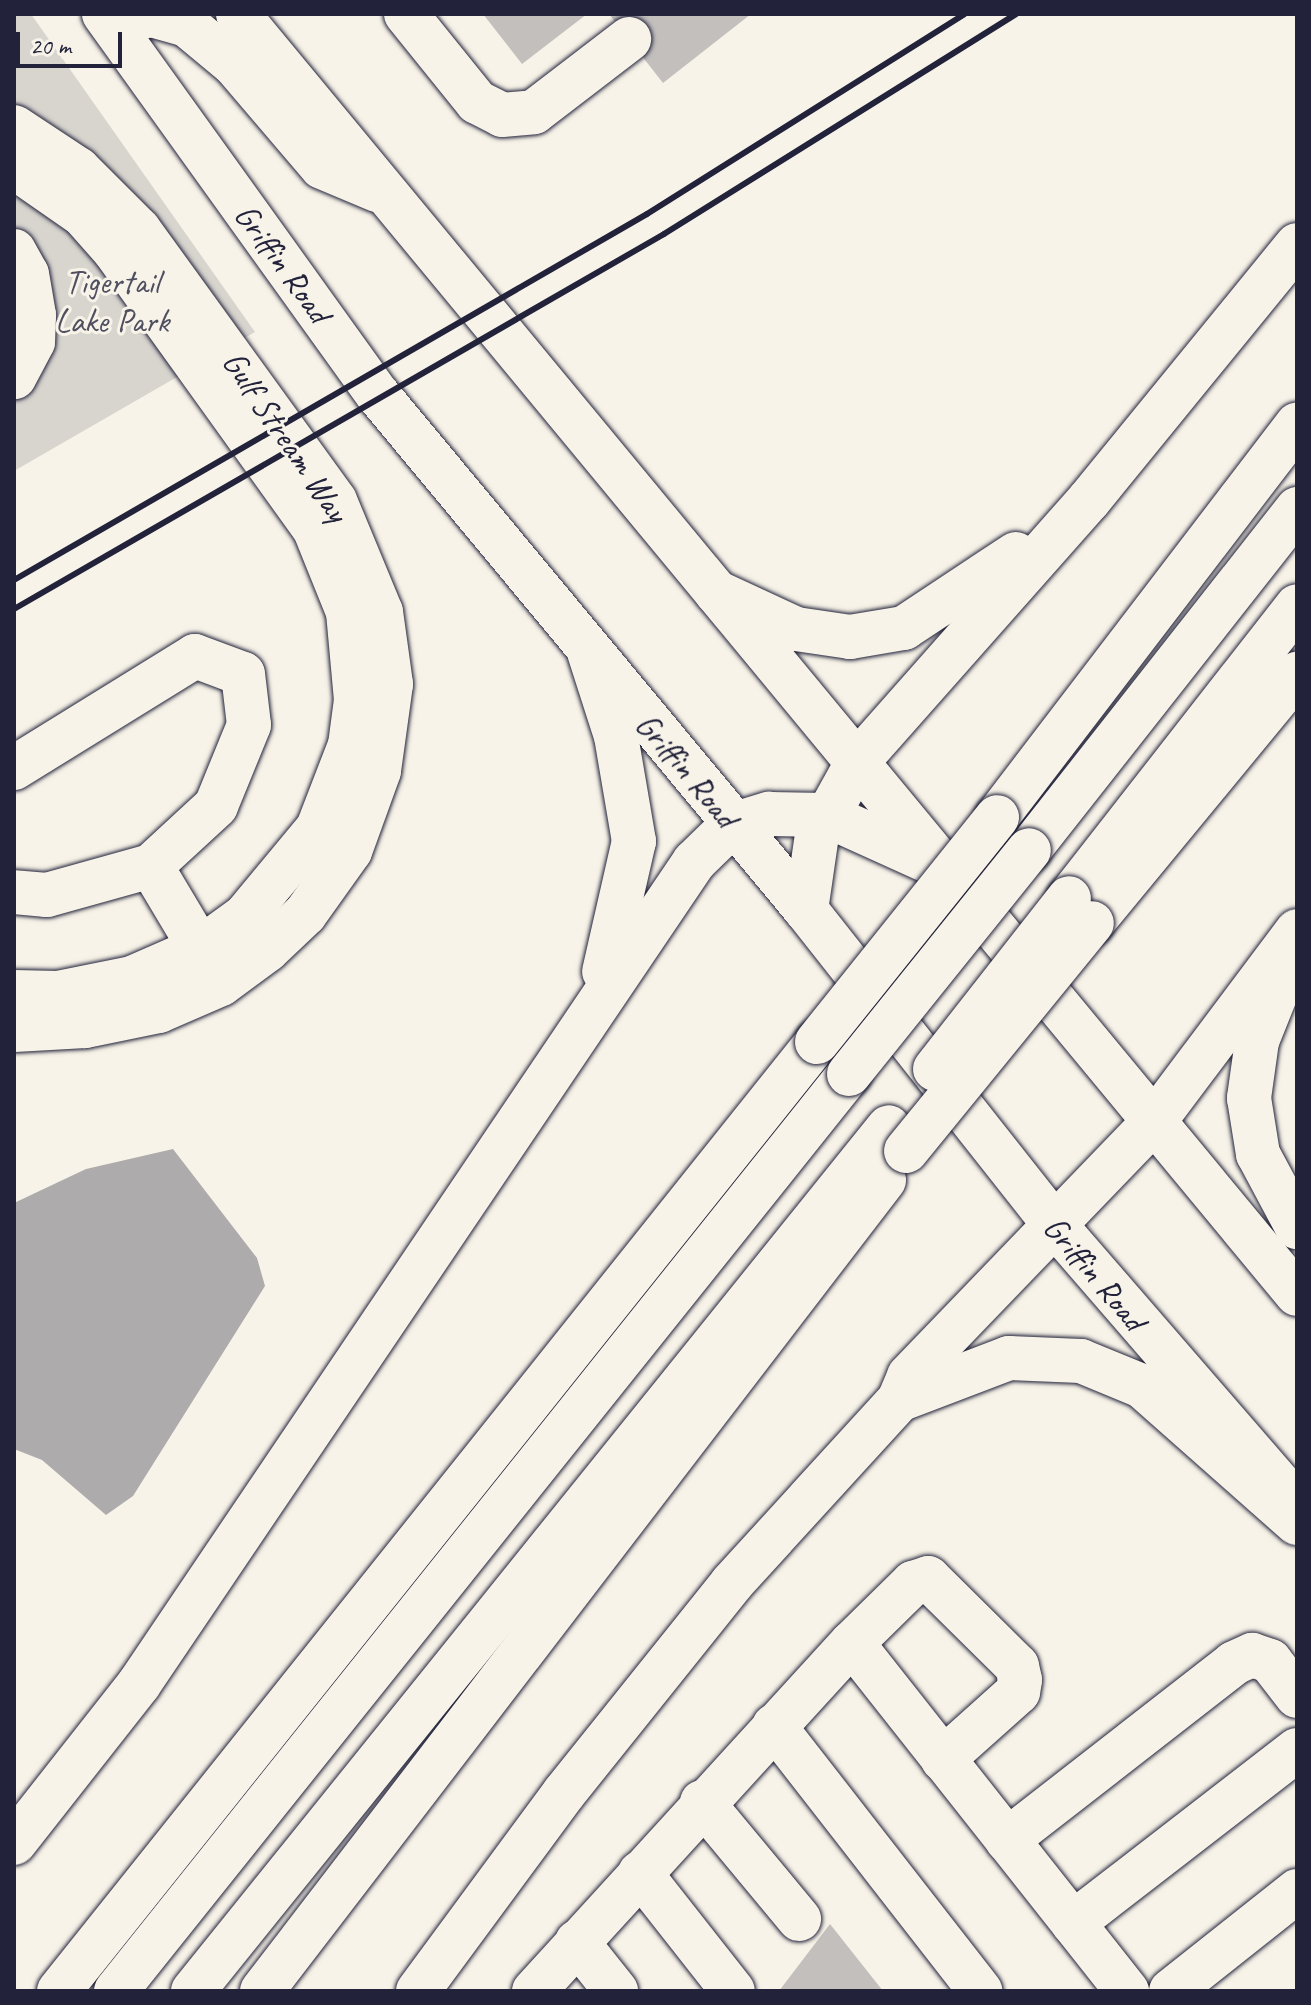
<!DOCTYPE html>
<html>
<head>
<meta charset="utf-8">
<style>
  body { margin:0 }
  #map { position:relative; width:1311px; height:2005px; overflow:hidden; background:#f7f3e8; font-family:Caveat,sans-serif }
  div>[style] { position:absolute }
  .green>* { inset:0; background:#d8d5cf }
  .water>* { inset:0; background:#aeabad }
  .building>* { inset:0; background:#c2bfbd }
  .roads { filter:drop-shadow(0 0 2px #22223b) drop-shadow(0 0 2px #22223b) }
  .minor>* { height:44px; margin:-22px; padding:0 22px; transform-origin:22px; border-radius:22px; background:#f7f3e8 }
  .major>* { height:44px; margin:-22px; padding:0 22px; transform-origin:22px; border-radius:22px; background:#f7f3e8 }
  .highway>* { height:44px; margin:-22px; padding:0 22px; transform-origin:22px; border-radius:22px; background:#f7f3e8 }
  .rail>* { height:6px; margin:-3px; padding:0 3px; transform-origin:3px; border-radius:3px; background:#22223b }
  .bridges { filter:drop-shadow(0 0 2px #22223b) drop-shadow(0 0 2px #22223b) }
  .highway-bridge>* { height:44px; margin:-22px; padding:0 22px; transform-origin:22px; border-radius:22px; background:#f7f3e8 }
  span { translate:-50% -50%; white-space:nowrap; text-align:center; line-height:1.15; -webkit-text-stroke:6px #f7f3e8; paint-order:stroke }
  .street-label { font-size:34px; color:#22223b }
  .park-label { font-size:34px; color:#504f60 }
  .frame { position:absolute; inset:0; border:16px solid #22223b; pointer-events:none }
  .scale { position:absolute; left:16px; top:32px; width:106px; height:36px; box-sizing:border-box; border:4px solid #22223b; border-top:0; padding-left:10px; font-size:24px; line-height:28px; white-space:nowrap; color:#22223b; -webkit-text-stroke:6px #f7f3e8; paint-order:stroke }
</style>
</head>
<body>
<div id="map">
  <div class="green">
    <div style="clip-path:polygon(14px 14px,31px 14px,255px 332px,14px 471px)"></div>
  </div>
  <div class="water">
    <div style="clip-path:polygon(173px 1149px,257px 1258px,265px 1286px,133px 1496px,106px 1515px,42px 1460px,14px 1449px,14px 1203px,86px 1169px)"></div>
  </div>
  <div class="building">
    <div style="clip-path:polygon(483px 14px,587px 14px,522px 64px)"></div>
    <div style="clip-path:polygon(609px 14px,751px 14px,663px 83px)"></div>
    <div style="clip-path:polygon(830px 1924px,883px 1991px,779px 1991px)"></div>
  </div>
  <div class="roads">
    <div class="minor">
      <div style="left:406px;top:14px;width:113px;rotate:51.1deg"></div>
      <div style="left:477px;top:102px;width:28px;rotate:27deg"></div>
      <div style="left:502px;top:115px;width:32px;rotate:-5deg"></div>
      <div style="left:534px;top:112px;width:120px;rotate:-37.5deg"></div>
      <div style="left:14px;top:127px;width:77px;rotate:33.3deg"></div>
      <div style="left:78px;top:169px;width:86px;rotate:45deg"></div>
      <div style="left:139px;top:230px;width:334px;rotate:54.1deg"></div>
      <div style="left:335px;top:501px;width:120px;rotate:67.5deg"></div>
      <div style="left:381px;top:612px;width:73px;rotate:82.1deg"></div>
      <div style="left:391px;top:684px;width:88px;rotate:97.9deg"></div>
      <div style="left:379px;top:771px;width:85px;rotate:109.9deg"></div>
      <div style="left:350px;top:851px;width:77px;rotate:125.5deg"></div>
      <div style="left:305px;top:914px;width:52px;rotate:136.5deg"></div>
      <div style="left:267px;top:950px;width:57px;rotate:143.5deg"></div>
      <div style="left:221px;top:984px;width:68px;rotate:156.5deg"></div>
      <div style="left:159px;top:1011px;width:76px;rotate:168.5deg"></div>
      <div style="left:85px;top:1026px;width:71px;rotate:176.8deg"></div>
      <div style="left:14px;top:167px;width:84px;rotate:34.8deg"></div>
      <div style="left:83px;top:215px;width:47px;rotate:48.5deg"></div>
      <div style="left:114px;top:250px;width:345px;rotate:54.3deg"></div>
      <div style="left:315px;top:530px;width:88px;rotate:68.1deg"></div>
      <div style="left:348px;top:612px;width:88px;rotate:84.8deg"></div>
      <div style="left:356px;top:700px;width:45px;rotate:97.6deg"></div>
      <div style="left:350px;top:745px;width:89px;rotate:111.1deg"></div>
      <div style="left:318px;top:828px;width:114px;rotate:129.7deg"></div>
      <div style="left:245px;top:916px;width:54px;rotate:144deg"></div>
      <div style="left:201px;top:948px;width:75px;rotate:156.5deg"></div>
      <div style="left:132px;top:978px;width:76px;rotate:168.5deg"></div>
      <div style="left:58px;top:993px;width:44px;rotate:-178.7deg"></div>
      <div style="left:14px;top:251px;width:26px;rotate:61deg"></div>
      <div style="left:27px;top:274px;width:42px;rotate:80.3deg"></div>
      <div style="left:34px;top:315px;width:27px;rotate:92deg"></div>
      <div style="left:33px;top:342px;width:40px;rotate:118deg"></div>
      <div style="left:14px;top:768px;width:213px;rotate:-31.7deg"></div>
      <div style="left:195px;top:656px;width:51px;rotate:20.6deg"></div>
      <div style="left:243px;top:674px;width:51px;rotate:83.3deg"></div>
      <div style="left:249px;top:725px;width:87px;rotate:112.2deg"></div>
      <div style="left:216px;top:806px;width:88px;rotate:137.3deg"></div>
      <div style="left:151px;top:866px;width:108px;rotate:164.4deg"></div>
      <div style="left:47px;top:895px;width:33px;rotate:-175deg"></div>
      <div style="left:151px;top:866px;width:127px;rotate:59.2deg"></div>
      <div style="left:852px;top:1643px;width:444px;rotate:51.7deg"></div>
      <div style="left:774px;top:1726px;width:336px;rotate:52.1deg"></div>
      <div style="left:702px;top:1802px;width:152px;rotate:50.3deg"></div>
      <div style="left:1007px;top:1840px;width:288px;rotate:-37.9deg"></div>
      <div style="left:1234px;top:1663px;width:20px;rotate:-24deg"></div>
      <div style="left:1252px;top:1655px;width:19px;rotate:18deg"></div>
      <div style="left:1270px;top:1661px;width:44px;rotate:52.4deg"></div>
      <div style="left:640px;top:1873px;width:150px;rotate:51.8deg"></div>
      <div style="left:1073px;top:1923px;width:283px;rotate:-37.7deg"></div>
      <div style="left:577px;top:1942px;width:63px;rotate:51.5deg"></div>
      <div style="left:534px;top:1991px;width:471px;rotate:-47.6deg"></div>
      <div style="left:852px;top:1643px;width:86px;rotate:-44.5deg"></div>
      <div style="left:913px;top:1583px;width:16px;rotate:-18deg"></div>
      <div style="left:928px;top:1578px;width:125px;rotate:44.7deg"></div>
      <div style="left:1017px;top:1666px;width:14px;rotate:78deg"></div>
      <div style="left:1020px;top:1680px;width:12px;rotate:99deg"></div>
      <div style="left:1018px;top:1692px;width:101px;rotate:138.2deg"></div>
      <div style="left:1171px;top:1991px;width:161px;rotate:-38.4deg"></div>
    </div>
    <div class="major">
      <div style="left:104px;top:14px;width:471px;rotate:54.3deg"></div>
      <div style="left:379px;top:396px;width:668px;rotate:50.28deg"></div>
      <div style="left:806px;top:910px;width:402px;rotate:51.7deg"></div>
      <div style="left:1055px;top:1225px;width:365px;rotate:49.1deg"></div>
      <div style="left:238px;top:14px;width:1661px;rotate:50.4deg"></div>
      <div style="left:112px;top:23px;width:41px;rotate:-11.3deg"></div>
      <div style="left:152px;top:15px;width:36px;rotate:16deg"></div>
      <div style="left:187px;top:25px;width:61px;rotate:39.7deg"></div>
      <div style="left:234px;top:64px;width:135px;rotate:49.5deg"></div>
      <div style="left:322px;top:167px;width:60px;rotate:22.7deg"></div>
    </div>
    <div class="highway">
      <div style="left:716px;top:592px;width:88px;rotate:24.8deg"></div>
      <div style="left:796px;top:629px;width:55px;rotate:8.4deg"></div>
      <div style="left:850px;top:637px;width:55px;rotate:-9.5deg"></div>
      <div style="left:904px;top:628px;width:134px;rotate:-33.5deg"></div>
      <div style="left:589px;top:652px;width:88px;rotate:72.2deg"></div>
      <div style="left:616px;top:736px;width:107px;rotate:80.3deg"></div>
      <div style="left:634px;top:841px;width:134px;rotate:102.9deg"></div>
      <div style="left:997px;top:817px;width:494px;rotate:-52.6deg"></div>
      <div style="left:1029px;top:850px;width:434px;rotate:-51.8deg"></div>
      <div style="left:1069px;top:898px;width:370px;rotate:-52deg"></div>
      <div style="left:806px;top:910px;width:76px;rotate:-81.7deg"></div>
      <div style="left:817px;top:835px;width:85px;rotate:-61deg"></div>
      <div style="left:858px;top:761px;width:349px;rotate:-48.5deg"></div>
      <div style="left:1089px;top:500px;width:329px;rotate:-50.8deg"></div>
      <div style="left:1092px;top:923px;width:323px;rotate:-50.5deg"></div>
      <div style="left:1285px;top:971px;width:75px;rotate:111.8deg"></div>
      <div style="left:1257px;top:1041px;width:58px;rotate:98deg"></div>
      <div style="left:1249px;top:1098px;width:57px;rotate:80.9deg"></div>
      <div style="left:1258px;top:1154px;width:83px;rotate:61.9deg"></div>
      <div style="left:899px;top:1400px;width:118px;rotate:-20.9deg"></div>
      <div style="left:1009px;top:1358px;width:72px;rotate:2.4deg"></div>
      <div style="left:1081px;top:1361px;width:66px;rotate:22.3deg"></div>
      <div style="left:1142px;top:1386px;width:207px;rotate:41.5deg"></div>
      <div style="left:14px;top:1843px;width:202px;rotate:-51.8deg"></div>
      <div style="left:139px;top:1684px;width:992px;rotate:-55.97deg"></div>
      <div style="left:694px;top:862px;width:53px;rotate:-44.2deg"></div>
      <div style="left:732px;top:825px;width:39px;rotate:-17deg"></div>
      <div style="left:769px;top:814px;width:57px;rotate:1deg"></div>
      <div style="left:826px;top:815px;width:134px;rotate:24.3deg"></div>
      <div style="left:59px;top:1991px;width:1215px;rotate:-51.38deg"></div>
      <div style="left:116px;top:1991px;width:1174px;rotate:-51.36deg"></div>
      <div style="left:193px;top:1991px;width:1109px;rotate:-51.15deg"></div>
      <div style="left:262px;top:1991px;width:1022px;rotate:-52.51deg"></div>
      <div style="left:418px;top:1991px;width:246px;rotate:-53.6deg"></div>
      <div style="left:564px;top:1793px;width:269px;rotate:-51.3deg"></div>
      <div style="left:732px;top:1583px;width:248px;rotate:-47.6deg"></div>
      <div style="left:899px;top:1400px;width:26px;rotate:-67deg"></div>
      <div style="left:909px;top:1376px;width:356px;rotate:-46.1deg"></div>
      <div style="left:1156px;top:1119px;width:235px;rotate:-53.1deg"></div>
    </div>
  </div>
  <div class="rail">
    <div style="left:14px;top:580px;width:731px;rotate:-30.04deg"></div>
    <div style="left:647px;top:214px;width:375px;rotate:-32.2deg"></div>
    <div style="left:14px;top:609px;width:750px;rotate:-29.98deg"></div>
    <div style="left:664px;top:234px;width:415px;rotate:-32deg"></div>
  </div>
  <div class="bridges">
    <div class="highway-bridge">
      <div style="left:817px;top:1042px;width:288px;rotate:-51.3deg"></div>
      <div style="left:935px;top:1069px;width:217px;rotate:-51.9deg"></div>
      <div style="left:849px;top:1074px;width:287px;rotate:-51.2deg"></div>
      <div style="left:906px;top:1151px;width:294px;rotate:-50.8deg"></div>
    </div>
  </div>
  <div class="street-label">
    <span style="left:283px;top:263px;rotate:54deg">Griffin Road</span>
    <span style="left:286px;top:436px;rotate:56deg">Gulf Stream Way</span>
    <span style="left:687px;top:770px;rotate:50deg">Griffin Road</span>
    <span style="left:1095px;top:1273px;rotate:50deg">Griffin Road</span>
  </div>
  <div class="park-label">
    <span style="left:112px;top:301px">Tigertail<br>Lake Park</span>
  </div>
  <div class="frame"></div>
  <div class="scale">20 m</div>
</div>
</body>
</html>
